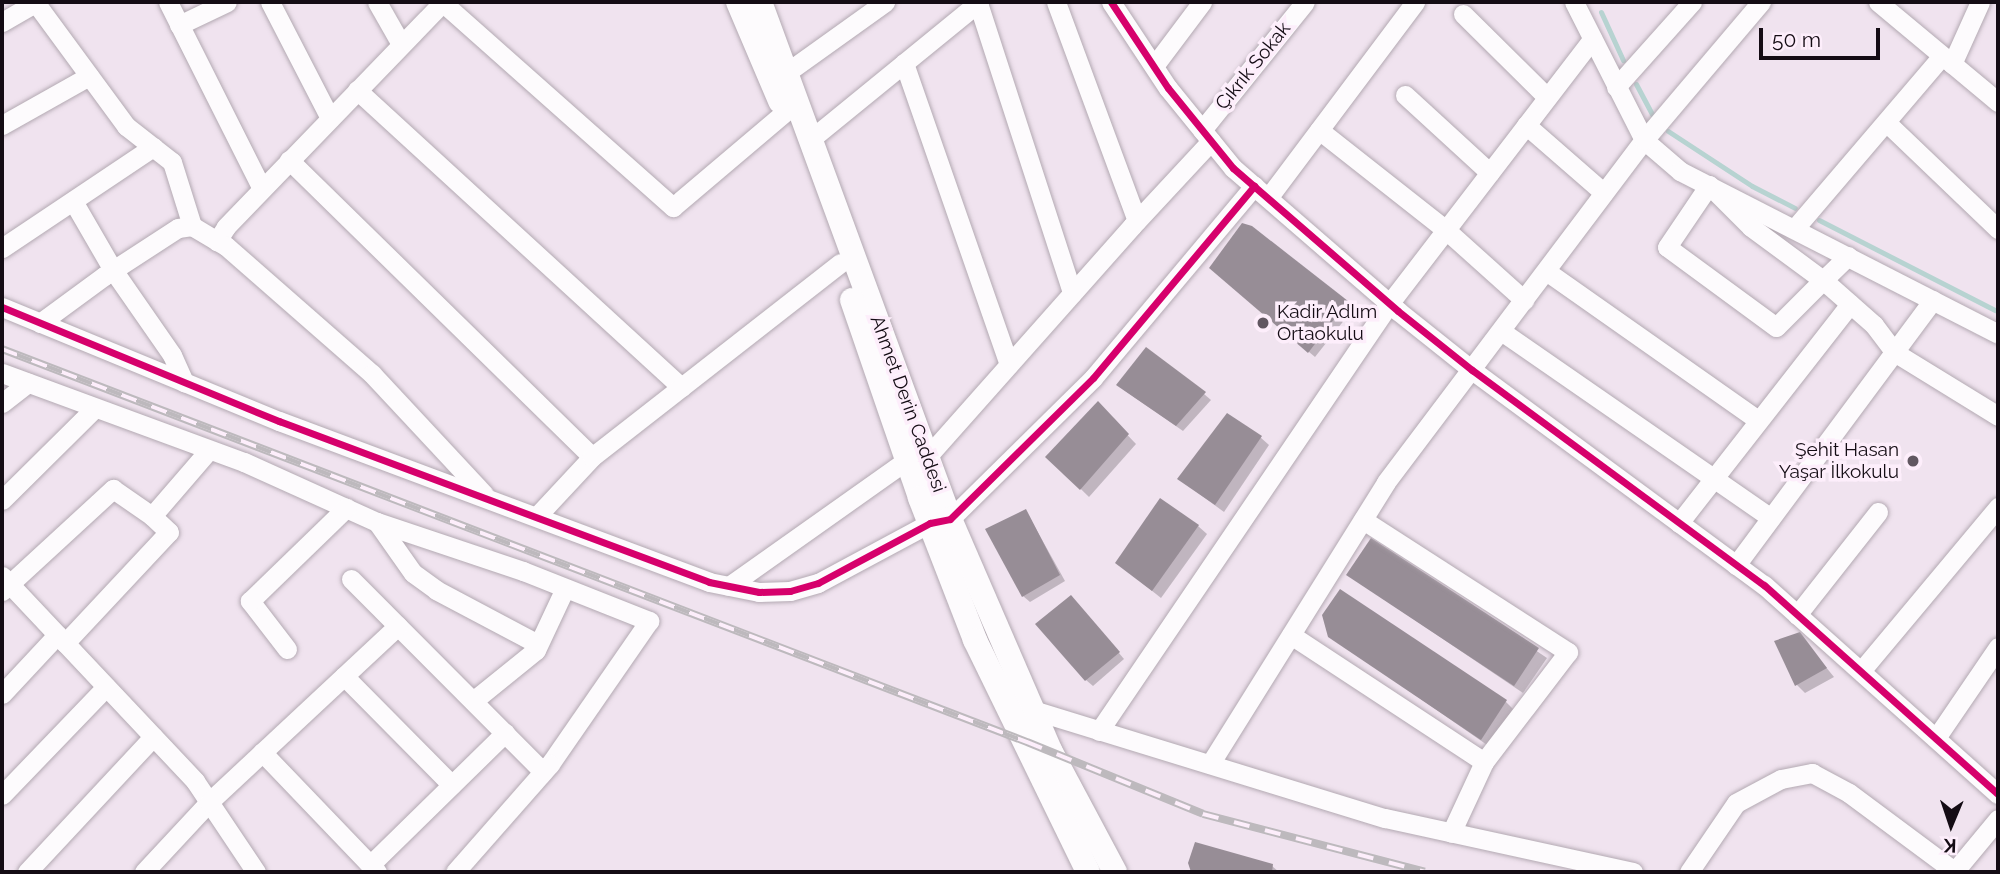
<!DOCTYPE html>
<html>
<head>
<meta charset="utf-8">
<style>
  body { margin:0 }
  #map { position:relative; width:2000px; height:874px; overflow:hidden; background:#f0e3ef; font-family:Raleway,sans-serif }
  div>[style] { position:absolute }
  .shadow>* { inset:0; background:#0003 }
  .stream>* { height:5px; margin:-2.5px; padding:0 2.5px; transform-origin:2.5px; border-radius:2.5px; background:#b7d3d1 }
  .building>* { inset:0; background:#978d96 }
  .roads { filter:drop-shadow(0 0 2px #b3a9b2) drop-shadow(0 0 2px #b3a9b2) }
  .minor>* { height:19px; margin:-9.5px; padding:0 9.5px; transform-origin:9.5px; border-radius:9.5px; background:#fdfbfd }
  .major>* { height:24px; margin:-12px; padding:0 12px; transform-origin:12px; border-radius:12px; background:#fdfbfd }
  .rail>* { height:8px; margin-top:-4px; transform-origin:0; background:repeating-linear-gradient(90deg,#fdeefb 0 16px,#bdb9bd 0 32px); box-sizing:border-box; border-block:2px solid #bdb9bd }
  .cycleway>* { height:7px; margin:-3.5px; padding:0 3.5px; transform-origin:3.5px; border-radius:3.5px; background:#d6006c }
  .dots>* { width:19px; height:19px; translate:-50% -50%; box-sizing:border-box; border:4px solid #fdeefb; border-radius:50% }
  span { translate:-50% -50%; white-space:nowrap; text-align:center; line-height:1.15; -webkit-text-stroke:7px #fdeefb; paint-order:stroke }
  .street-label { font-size:19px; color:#140c14 }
  .poi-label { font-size:19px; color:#140c14 }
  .left { translate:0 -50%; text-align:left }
  .right { translate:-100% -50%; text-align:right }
  .frame { position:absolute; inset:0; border:4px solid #140c14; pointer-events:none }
  .north { position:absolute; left:1916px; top:790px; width:70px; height:70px; -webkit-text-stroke:5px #fdeefb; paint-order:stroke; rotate:182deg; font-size:19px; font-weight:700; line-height:28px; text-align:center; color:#140c14 }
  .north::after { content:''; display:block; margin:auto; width:24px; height:32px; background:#140c14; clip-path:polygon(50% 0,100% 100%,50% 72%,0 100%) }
  .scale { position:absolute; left:1759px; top:28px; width:121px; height:32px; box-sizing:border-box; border:4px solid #140c14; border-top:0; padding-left:9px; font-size:21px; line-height:24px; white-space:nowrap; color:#140c14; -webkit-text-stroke:5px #fdeefb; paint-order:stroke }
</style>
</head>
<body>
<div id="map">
  <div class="shadow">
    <div style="clip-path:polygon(1217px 274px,1347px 303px,1353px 309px,1315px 357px)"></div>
    <div style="clip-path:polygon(1124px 390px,1204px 394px,1211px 400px,1183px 431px)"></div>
    <div style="clip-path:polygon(1098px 404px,1136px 444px,1089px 497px,1048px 457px)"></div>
    <div style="clip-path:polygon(1260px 437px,1269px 445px,1224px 512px,1179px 479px)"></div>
    <div style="clip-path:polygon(1026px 511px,1065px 581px,1030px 602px,1023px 596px)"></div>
    <div style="clip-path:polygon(1198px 526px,1207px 534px,1161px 598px,1117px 563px)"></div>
    <div style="clip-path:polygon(1371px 540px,1547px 658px,1523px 693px,1348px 575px)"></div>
    <div style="clip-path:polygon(1077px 603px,1124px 659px,1093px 686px,1086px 680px)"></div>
    <div style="clip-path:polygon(1799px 634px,1834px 677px,1805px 693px,1797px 685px)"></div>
    <div style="clip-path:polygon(1330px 636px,1506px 702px,1514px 710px,1490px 747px)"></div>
    <div style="clip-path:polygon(1189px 863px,1272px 866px,1279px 872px,1193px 872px)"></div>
  </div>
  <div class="stream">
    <div style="left:1601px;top:12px;width:53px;rotate:65.4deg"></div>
    <div style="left:1636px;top:84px;width:34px;rotate:62deg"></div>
    <div style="left:1668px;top:131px;width:100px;rotate:33.2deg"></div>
    <div style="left:1752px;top:186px;width:48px;rotate:27.1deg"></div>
    <div style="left:1819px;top:220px;width:198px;rotate:27.1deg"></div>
  </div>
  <div class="building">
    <div style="clip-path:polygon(1242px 223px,1252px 226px,1348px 301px,1308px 353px,1209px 268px)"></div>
    <div style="clip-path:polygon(1146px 347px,1206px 392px,1176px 426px,1116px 385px)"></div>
    <div style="clip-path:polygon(1098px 401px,1129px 434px,1080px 490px,1045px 457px)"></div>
    <div style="clip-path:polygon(1227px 413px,1262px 436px,1215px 505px,1177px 479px)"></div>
    <div style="clip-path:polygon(1160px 498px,1199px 525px,1152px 591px,1115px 563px)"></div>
    <div style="clip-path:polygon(1026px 509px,1060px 575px,1022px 597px,985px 529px)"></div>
    <div style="clip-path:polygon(1371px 538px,1539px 648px,1514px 686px,1346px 575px)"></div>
    <div style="clip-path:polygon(1340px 589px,1507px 700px,1481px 740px,1328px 637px,1322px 615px)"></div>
    <div style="clip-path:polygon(1071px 595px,1120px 652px,1085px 681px,1035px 624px)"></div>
    <div style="clip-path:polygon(1800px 632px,1827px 668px,1795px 686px,1774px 641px)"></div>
    <div style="clip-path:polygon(1195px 842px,1273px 864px,1272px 872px,1191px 872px,1188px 863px)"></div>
  </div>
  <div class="roads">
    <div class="minor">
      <div style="left:35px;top:2px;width:154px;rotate:53.7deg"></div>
      <div style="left:126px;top:126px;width:58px;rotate:38deg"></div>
      <div style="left:172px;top:162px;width:67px;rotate:72.6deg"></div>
      <div style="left:168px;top:2px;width:209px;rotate:63.3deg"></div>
      <div style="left:270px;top:2px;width:131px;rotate:62.7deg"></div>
      <div style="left:377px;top:2px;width:48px;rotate:60.3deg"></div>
      <div style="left:442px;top:2px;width:309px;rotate:41.6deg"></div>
      <div style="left:673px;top:207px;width:147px;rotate:-40.3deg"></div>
      <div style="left:443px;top:2px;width:313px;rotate:134deg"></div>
      <div style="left:226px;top:227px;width:17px;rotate:123deg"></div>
      <div style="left:217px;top:241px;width:10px;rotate:29deg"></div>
      <div style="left:226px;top:246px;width:194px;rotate:41.2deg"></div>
      <div style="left:372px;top:374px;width:164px;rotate:47deg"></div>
      <div style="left:1056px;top:2px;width:233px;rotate:69.7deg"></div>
      <div style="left:1111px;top:2px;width:103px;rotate:56.5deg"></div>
      <div style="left:1168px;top:88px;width:103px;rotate:50.9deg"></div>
      <div style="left:1233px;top:168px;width:218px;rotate:40.9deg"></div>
      <div style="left:1398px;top:311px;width:95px;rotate:38.6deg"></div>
      <div style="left:1472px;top:370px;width:363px;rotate:36.4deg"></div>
      <div style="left:1764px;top:585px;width:314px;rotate:41.8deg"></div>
      <div style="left:1574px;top:2px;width:155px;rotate:63.1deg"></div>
      <div style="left:1644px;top:140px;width:48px;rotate:40.7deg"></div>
      <div style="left:1680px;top:171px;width:357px;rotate:27.1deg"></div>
      <div style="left:1878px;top:2px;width:156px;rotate:39.8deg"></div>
      <div style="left:978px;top:3px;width:305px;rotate:72deg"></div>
      <div style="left:1463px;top:14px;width:118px;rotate:44.7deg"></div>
      <div style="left:2px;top:22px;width:39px;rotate:-30deg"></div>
      <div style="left:179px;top:25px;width:53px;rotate:-25.6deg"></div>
      <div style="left:904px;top:63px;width:319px;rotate:70.8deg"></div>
      <div style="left:1952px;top:64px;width:68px;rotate:-65.7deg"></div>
      <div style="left:1154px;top:66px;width:80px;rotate:-53.1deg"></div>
      <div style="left:786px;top:73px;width:122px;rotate:-35.6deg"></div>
      <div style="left:1616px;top:87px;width:114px;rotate:-48.2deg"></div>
      <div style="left:357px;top:90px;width:440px;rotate:42.5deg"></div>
      <div style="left:1405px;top:95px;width:115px;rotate:42.5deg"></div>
      <div style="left:1886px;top:122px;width:155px;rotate:43.7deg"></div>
      <div style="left:2px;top:125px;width:100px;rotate:-29.4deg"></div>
      <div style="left:1526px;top:125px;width:103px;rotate:41.1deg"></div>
      <div style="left:1202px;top:130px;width:164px;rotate:-51.2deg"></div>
      <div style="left:1319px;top:130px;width:162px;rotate:38.2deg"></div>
      <div style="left:1446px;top:230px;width:105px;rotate:41.9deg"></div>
      <div style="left:811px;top:139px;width:217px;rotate:-39.2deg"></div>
      <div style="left:289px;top:160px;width:424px;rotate:44.4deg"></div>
      <div style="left:1268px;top:198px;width:245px;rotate:-53.1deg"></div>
      <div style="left:73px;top:201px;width:80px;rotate:59.9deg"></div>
      <div style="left:113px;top:270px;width:103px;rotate:55.2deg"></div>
      <div style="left:172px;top:355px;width:30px;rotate:66deg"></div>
      <div style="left:1795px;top:228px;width:226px;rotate:-49.5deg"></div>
      <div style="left:2px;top:248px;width:182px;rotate:-33.8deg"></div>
      <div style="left:1848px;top:256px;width:35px;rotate:136deg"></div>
      <div style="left:1823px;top:280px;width:66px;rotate:135deg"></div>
      <div style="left:1776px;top:327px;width:135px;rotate:-143.7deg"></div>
      <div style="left:1667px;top:247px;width:75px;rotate:-55.9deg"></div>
      <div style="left:1709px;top:185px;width:59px;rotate:45deg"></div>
      <div style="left:1751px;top:227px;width:89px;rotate:36.4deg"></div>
      <div style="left:1823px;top:280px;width:68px;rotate:41.4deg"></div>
      <div style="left:1874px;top:325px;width:34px;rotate:53deg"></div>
      <div style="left:1894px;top:352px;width:122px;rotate:31.6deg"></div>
      <div style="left:1546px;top:271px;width:259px;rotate:35.1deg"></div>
      <div style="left:2px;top:307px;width:300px;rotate:22.4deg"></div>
      <div style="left:279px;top:421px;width:459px;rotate:20.5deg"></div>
      <div style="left:709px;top:582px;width:51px;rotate:11.3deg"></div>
      <div style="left:759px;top:592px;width:31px;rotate:-2deg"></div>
      <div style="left:790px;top:591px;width:29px;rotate:-16deg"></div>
      <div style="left:818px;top:583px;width:127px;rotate:-28.2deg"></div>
      <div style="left:930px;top:523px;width:20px;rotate:-11deg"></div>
      <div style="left:950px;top:519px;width:201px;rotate:-44.6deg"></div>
      <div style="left:1093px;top:378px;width:251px;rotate:-50deg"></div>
      <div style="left:40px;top:323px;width:79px;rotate:-36.3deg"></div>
      <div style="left:104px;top:276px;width:88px;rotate:-33deg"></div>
      <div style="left:178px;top:228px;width:14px;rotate:-8deg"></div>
      <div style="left:192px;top:226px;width:29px;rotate:31deg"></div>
      <div style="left:1501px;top:331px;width:328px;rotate:34.7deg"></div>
      <div style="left:2px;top:373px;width:258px;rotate:20.2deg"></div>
      <div style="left:244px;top:462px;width:146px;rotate:24.3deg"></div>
      <div style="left:377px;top:522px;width:154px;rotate:18.6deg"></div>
      <div style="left:523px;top:571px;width:136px;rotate:21.6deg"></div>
      <div style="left:649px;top:621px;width:174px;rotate:124.7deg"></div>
      <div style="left:550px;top:764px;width:144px;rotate:131.3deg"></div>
      <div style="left:2px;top:403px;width:33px;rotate:-38deg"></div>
      <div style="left:927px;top:457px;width:309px;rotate:-48.4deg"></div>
      <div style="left:1132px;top:226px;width:116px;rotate:-47.1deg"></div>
      <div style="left:2px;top:500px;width:131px;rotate:-44.7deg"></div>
      <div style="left:537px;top:516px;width:81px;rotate:-47deg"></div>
      <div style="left:592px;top:457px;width:315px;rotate:-38deg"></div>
      <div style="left:1363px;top:520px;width:244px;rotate:32.8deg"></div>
      <div style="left:1568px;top:652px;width:138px;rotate:127.4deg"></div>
      <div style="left:1484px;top:762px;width:78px;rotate:114.9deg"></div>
      <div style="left:377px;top:522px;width:62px;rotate:54.8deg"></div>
      <div style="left:413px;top:573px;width:29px;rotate:36deg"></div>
      <div style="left:436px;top:590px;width:115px;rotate:27.9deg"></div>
      <div style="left:1679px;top:523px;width:278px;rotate:-52deg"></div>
      <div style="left:1736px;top:565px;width:330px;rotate:-53.4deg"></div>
      <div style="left:2px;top:576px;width:282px;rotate:46.7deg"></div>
      <div style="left:195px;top:781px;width:110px;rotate:56.2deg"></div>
      <div style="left:351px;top:579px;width:272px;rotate:45.1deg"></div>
      <div style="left:729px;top:586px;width:218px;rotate:-35.3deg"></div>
      <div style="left:2px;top:591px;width:151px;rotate:-42.6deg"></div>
      <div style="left:113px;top:489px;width:47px;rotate:34.7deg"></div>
      <div style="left:1797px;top:615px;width:131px;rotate:-51.8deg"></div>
      <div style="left:1291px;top:635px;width:231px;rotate:33.3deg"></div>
      <div style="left:65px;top:643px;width:152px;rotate:-46.9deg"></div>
      <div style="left:169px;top:532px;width:23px;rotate:-137deg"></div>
      <div style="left:152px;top:516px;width:87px;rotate:-49.2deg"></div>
      <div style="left:287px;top:649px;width:61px;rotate:-127.6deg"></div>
      <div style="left:250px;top:601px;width:134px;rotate:-44.1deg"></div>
      <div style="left:1861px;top:671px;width:214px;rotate:-50.1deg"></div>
      <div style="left:344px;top:676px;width:153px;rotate:45.3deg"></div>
      <div style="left:2px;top:694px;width:81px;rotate:-47deg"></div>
      <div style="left:473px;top:701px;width:81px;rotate:-39deg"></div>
      <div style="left:536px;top:650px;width:68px;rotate:-64.9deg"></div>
      <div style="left:1033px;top:710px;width:368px;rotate:17.1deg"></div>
      <div style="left:1385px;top:818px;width:254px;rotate:12.3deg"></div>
      <div style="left:1099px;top:731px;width:516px;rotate:-55.82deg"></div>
      <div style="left:1389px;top:304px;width:334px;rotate:-52.5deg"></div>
      <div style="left:1936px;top:738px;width:110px;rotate:-55.7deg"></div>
      <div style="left:262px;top:752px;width:166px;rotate:46.2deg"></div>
      <div style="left:1210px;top:764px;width:332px;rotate:-58deg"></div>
      <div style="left:1386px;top:482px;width:428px;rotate:-53deg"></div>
      <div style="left:1644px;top:140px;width:181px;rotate:-49.7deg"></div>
      <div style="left:2px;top:795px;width:150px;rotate:-46.1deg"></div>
      <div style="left:370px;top:865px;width:189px;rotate:-44.4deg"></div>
      <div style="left:27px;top:872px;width:185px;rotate:-47deg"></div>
      <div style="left:144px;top:872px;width:96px;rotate:-47.1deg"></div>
      <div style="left:209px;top:802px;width:258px;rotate:-43deg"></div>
      <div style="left:1689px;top:872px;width:83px;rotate:-55.7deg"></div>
      <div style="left:1736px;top:803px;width:51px;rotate:-28.1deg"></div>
      <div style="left:1781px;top:779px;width:32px;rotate:-11deg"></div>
      <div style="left:1812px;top:773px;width:42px;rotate:28.4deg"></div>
      <div style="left:1849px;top:793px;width:131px;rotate:36.6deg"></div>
      <div style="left:1954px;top:872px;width:69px;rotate:-50.3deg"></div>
    </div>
    <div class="major">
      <div style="left:738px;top:2px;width:108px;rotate:67deg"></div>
      <div style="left:760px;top:2px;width:551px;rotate:69.82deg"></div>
      <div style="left:950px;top:519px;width:254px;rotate:66.6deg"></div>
      <div style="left:1051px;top:752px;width:136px;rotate:61.9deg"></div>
      <div style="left:852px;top:300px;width:209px;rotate:71deg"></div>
      <div style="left:920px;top:498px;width:152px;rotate:68.8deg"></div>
      <div style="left:975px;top:640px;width:258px;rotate:64deg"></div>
    </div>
  </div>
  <div class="rail">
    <div style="left:2px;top:349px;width:1098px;rotate:20.98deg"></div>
    <div style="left:1027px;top:742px;width:190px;rotate:22.2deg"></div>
    <div style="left:1203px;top:814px;width:229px;rotate:14.6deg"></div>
  </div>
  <div class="cycleway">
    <div style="left:1111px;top:2px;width:103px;rotate:56.5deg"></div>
    <div style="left:1168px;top:88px;width:103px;rotate:50.9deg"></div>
    <div style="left:1233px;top:168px;width:218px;rotate:40.9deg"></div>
    <div style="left:1398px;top:311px;width:95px;rotate:38.6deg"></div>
    <div style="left:1472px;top:370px;width:363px;rotate:36.4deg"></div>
    <div style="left:1764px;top:585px;width:314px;rotate:41.8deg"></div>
    <div style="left:2px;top:307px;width:300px;rotate:22.4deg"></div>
    <div style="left:279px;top:421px;width:459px;rotate:20.5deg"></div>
    <div style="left:709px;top:582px;width:51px;rotate:11.3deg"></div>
    <div style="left:759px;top:592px;width:31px;rotate:-2deg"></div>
    <div style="left:790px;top:591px;width:29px;rotate:-16deg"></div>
    <div style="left:818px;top:583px;width:127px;rotate:-28.2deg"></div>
    <div style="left:930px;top:523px;width:20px;rotate:-11deg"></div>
    <div style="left:950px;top:519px;width:201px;rotate:-44.6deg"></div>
    <div style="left:1093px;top:378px;width:251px;rotate:-50deg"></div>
  </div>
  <div class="dots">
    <div style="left:1263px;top:323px;background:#615761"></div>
    <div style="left:1913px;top:461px;background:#615761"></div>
  </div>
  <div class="street-label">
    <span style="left:1253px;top:66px;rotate:-51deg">Çıkrık Sokak</span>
    <span style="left:908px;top:404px;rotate:70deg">Ahmet Derin Caddesi</span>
  </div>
  <div class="poi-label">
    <span class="left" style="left:1277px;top:323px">Kadir Adlım<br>Ortaokulu</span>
    <span class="right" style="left:1899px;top:461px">Şehit Hasan<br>Yaşar İlkokulu</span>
  </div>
  <div class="frame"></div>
  <div class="north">K</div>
  <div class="scale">50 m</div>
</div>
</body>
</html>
